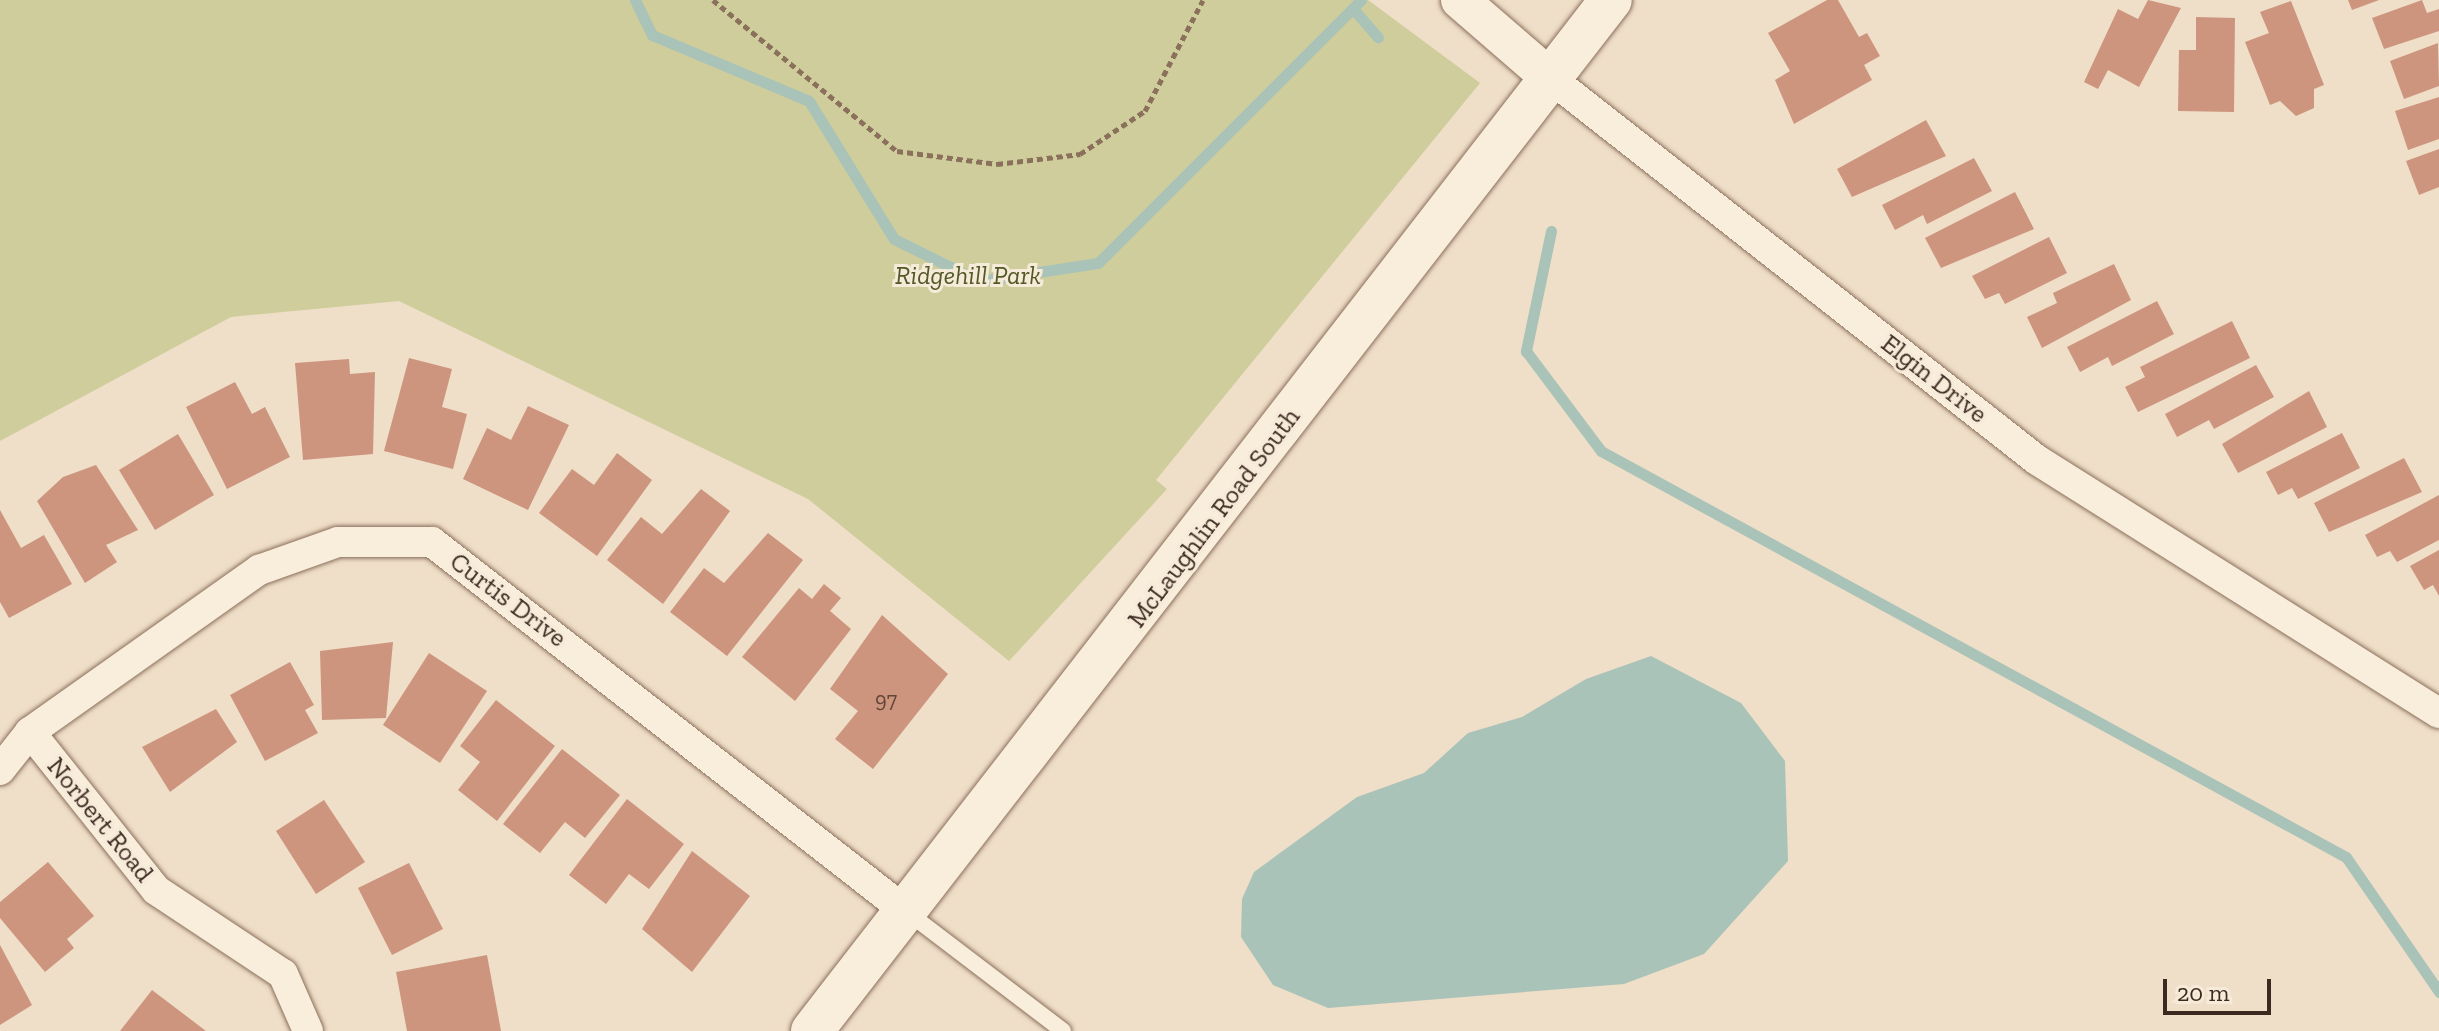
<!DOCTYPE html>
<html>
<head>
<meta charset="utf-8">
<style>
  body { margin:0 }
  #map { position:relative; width:2439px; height:1031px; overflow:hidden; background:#efdec8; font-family:"Zilla Slab",serif }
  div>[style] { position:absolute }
  .green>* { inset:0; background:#cecd9b }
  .water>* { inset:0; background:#a9c3b8 }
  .stream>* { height:11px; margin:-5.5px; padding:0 5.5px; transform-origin:5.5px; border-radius:5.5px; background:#a9c3b8 }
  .building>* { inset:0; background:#cd957e }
  .path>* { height:5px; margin-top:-2.5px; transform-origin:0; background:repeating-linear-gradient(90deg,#8b705c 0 6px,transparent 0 10px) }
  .roads { filter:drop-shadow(0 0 2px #8b705c) drop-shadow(0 0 2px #8b705c) }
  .service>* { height:16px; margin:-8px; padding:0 8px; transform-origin:8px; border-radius:8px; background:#f9eddb }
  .minor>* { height:30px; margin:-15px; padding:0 15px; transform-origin:15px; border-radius:15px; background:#f9eddb }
  .tertiary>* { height:38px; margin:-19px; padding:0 19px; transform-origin:19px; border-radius:19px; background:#f9eddb }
  .secondary>* { height:42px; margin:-21px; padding:0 21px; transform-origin:21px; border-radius:21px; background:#f9eddb }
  span { translate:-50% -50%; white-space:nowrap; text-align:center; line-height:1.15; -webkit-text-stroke:6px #f6ead8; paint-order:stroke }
  .number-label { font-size:22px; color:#604538 }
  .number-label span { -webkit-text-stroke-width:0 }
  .park-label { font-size:26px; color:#525827; font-style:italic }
  .street-label { font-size:26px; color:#3c2a20 }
  .scale { position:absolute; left:2163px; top:979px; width:108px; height:36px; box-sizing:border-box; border:4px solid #3c2a20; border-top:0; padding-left:10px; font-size:24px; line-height:28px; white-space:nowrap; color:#3c2a20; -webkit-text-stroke:6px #f6ead8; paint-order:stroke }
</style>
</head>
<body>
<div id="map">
  <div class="green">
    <div style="clip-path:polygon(0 0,1368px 0,1480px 83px,1156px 480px,1167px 489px,1009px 661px,808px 499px,399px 301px,231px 317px,0 441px)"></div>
  </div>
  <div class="water">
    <div style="clip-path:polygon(1651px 656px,1741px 703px,1785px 761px,1788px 861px,1704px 954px,1624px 984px,1328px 1008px,1273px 985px,1241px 937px,1242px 899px,1254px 872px,1357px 797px,1424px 773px,1468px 733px,1522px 717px,1586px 679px)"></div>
  </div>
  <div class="stream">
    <div style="left:635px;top:0;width:39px;rotate:64deg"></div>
    <div style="left:652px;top:35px;width:170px;rotate:22.8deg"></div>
    <div style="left:809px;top:101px;width:162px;rotate:58.4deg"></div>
    <div style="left:894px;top:239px;width:95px;rotate:26.3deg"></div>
    <div style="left:979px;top:281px;width:120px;rotate:-8.6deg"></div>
    <div style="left:1098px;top:263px;width:372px;rotate:-45deg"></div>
    <div style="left:1355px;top:11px;width:35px;rotate:49deg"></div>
    <div style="left:1551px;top:231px;width:123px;rotate:101.8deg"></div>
    <div style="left:1526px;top:351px;width:125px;rotate:53.1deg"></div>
    <div style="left:1601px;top:451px;width:848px;rotate:28.59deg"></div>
    <div style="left:2346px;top:857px;width:164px;rotate:55.4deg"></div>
  </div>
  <div class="building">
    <div style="clip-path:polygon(1827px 0,1838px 0,1859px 37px,1867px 33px,1880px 56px,1864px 65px,1872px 80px,1794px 124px,1775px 80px,1790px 71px,1768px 33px)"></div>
    <div style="clip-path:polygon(2148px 0,2181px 8px,2139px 87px,2108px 70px,2098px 89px,2084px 82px,2118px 9px,2138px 19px)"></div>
    <div style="clip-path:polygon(2348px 0,2379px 0,2352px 10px)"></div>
    <div style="clip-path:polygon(2422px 0,2427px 13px,2439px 9px,2439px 31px,2384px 49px,2372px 18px)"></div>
    <div style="clip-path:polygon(2291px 1px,2324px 85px,2314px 89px,2314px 108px,2296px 116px,2280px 101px,2270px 105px,2245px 42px,2269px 33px,2260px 12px)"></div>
    <div style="clip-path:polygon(2196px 17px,2235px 18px,2234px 112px,2178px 111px,2179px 50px,2196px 50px)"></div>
    <div style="clip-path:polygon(2438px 43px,2439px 86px,2404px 99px,2390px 61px)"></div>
    <div style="clip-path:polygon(2439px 97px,2439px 139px,2408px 150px,2395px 111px)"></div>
    <div style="clip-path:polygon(1926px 120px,1946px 156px,1852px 197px,1837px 169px)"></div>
    <div style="clip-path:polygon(2439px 149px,2439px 187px,2419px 195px,2406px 161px)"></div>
    <div style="clip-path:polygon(1974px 158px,1992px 191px,1927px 224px,1923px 215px,1895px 230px,1882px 205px)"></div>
    <div style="clip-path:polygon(2015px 192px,2034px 229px,1941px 268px,1925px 238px)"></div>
    <div style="clip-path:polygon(2049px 237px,2067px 273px,2005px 304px,1999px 293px,1985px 299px,1972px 276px)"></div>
    <div style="clip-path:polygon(2114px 264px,2131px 300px,2042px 348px,2027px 317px,2057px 303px,2053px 293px)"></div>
    <div style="clip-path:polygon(2157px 301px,2174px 334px,2112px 366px,2108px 357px,2080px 372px,2067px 347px)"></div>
    <div style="clip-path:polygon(2232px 321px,2250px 358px,2138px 412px,2125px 387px,2145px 377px,2140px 367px)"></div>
    <div style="clip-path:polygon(409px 358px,452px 369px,442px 407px,467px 414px,453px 469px,384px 451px)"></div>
    <div style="clip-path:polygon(349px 359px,350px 374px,375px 372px,373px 454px,303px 460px,295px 363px)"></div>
    <div style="clip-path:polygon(2256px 365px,2274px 397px,2214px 429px,2209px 420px,2177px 437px,2165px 414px)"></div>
    <div style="clip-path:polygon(235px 382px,252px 414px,265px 407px,290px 457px,227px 489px,186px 407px)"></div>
    <div style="clip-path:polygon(2309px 391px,2327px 427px,2238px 473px,2222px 444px)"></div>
    <div style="clip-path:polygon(528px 406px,569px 425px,528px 510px,463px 479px,487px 428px,511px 440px)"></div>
    <div style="clip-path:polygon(2342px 433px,2360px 468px,2298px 499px,2292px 488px,2278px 495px,2266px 472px)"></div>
    <div style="clip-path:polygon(178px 434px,214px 495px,155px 530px,119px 470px)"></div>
    <div style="clip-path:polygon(617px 453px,652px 480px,597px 556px,539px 513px,572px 469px,594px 485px)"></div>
    <div style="clip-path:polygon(2404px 458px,2422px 492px,2329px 532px,2314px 503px)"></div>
    <div style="clip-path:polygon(96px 465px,138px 530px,106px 545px,117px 562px,85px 583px,37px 501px,63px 477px)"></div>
    <div style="clip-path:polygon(701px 489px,730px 511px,663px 604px,607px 560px,641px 517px,662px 534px)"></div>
    <div style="clip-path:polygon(2439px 495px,2439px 540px,2397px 562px,2390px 551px,2377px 557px,2365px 535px)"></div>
    <div style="clip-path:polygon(0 510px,21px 548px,44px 535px,72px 584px,9px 618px,0 602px)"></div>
    <div style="clip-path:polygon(768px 533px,803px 560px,727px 656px,670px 612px,704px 568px,724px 583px)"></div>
    <div style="clip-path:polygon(2439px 550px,2439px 596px,2433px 585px,2424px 590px,2410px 566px)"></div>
    <div style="clip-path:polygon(824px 584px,841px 598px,830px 611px,851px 629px,795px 701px,742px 657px,799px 588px,812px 599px)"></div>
    <div style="clip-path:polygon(882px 615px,948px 674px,873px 769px,835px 739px,858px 711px,830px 689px)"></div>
    <div style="clip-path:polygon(393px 642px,386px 718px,322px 720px,320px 651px)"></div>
    <div style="clip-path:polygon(429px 653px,487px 691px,440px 763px,383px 725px)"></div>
    <div style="clip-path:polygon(290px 662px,314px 705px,305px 710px,318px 733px,265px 761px,230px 695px)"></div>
    <div style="clip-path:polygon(496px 700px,555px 746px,497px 821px,458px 790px,480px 762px,460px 746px)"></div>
    <div style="clip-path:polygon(216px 709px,237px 742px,170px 792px,142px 747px)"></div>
    <div style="clip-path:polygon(562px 749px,620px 795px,585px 838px,565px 822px,540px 853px,503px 824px)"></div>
    <div style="clip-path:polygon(627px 799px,684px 844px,649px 889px,629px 874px,606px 904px,569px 875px)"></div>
    <div style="clip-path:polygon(324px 800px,365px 862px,316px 894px,276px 831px)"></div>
    <div style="clip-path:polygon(692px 851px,750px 896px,692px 972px,642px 929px)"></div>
    <div style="clip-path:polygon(48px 862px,94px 916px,67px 939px,74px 948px,45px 972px,0 918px,0 902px)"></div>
    <div style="clip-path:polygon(409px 863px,443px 929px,392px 955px,358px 888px)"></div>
    <div style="clip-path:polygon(0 945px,32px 1005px,0 1025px)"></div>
    <div style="clip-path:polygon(487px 955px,501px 1031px,407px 1031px,396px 972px)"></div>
    <div style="clip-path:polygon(152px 990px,206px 1031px,120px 1031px)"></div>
  </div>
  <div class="path">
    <div style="left:713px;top:0;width:238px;rotate:39.4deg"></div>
    <div style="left:897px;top:151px;width:101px;rotate:7.4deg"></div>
    <div style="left:997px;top:164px;width:84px;rotate:-6.9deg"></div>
    <div style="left:1080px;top:154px;width:78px;rotate:-33.5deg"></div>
    <div style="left:1145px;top:111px;width:125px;rotate:-62.4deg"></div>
  </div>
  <div class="roads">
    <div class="service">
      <div style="left:907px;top:912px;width:196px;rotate:37.3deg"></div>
    </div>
    <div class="minor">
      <div style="left:1549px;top:77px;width:620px;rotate:38.13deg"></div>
      <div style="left:2037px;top:460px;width:475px;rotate:32.2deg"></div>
      <div style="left:30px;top:732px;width:202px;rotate:51.4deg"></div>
      <div style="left:156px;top:890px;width:152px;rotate:33.5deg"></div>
      <div style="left:283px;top:974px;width:62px;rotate:66.3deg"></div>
      <div style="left:0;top:770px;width:48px;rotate:-51.7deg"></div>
      <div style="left:30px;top:732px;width:281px;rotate:-35.3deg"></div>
      <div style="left:259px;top:570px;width:84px;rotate:-19.5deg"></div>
      <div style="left:338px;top:542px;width:94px"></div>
      <div style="left:432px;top:542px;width:602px;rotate:37.92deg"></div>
    </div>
    <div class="tertiary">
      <div style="left:1460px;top:0;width:118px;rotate:40.9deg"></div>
    </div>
    <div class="secondary">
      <div style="left:812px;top:1031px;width:1304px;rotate:-52.23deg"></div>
    </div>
  </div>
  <div class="number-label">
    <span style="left:886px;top:700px">97</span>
  </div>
  <div class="park-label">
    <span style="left:968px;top:276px">Ridgehill Park</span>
  </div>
  <div class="street-label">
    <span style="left:1934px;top:379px;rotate:38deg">Elgin Drive</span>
    <span style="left:1214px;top:518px;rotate:-53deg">McLaughlin Road South</span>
    <span style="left:508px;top:600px;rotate:37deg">Curtis Drive</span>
    <span style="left:100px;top:820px;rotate:51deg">Norbert Road</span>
  </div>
  <div class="scale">20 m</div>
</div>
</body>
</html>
